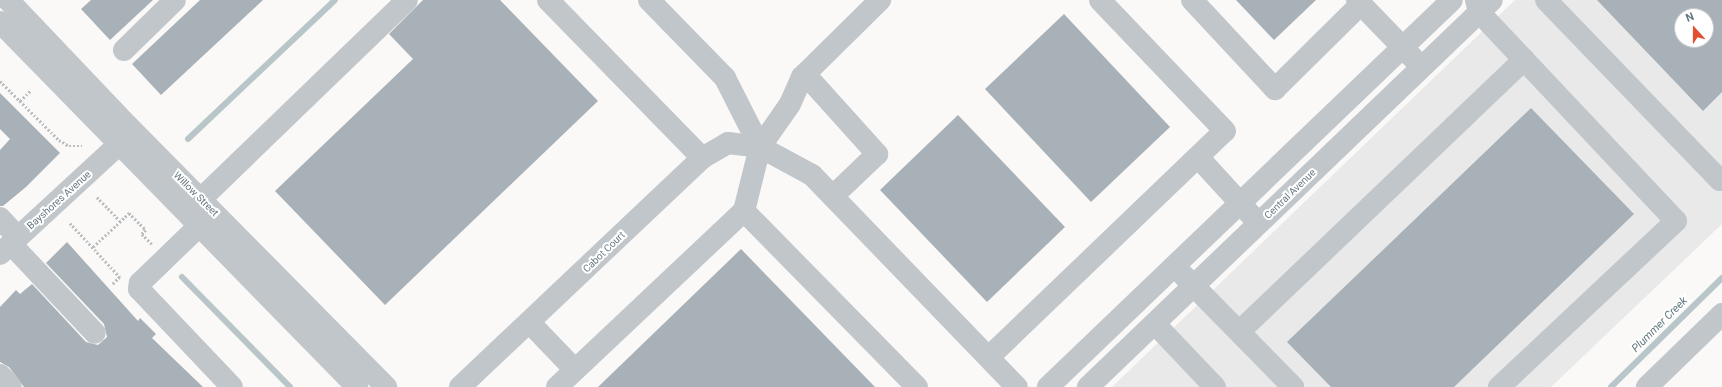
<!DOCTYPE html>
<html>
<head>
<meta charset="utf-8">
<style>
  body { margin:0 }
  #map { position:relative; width:1722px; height:387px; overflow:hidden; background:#faf9f7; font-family:Roboto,sans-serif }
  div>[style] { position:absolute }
  .built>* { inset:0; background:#e8e9e8 }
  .stream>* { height:6px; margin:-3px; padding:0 3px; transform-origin:3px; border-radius:3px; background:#b9c6c9 }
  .building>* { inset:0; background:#a8b1b7 }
  .path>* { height:2.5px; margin-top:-1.25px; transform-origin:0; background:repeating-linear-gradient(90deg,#bbbfc2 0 2px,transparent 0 4px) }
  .minor>* { height:22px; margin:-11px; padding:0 11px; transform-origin:11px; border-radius:11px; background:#c1c6ca }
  span { translate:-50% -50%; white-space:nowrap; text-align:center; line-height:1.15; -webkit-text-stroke:4px #fff; paint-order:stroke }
  .street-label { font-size:10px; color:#657782 }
  .water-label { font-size:11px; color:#60767c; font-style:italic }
  .north { position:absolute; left:1674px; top:8px; width:40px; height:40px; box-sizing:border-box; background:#fff; border:1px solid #c1c9cd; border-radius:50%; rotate:339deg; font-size:11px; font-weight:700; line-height:16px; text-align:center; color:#657782 }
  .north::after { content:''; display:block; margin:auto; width:14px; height:18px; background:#e24e2f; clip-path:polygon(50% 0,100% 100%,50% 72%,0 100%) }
</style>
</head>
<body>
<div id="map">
  <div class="built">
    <div style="clip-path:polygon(evenodd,1515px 0,1722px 0,1722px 224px,1551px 387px,1112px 387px,1515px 0,1682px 16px,1706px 16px,1706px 40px,1682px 40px,1682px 16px)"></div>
  </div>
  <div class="stream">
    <div style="left:188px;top:139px;width:202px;rotate:-43.4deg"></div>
    <div style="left:182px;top:277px;width:154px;rotate:45.5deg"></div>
    <div style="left:1611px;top:387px;width:156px;rotate:-44.5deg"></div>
  </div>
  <div class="building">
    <div style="clip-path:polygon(91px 0,153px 0,110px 40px,81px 9px)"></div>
    <div style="clip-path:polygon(200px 0,263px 0,161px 95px,132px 64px)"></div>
    <div style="clip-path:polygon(423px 0,500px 0,598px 101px,385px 305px,275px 191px,413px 59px,389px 34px)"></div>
    <div style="clip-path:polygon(1236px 0,1316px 0,1274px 40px)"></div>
    <div style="clip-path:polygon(evenodd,1597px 0,1722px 0,1722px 92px,1703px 111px,1597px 0,1682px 16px,1706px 16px,1706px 40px,1682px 40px,1682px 16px)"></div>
    <div style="clip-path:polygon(1064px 14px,1170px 127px,1091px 202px,985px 89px)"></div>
    <div style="clip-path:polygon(0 93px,60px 153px,26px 187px,3px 206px,0 206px,0 150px,10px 139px,0 129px)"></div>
    <div style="clip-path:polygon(1531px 108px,1634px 214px,1454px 387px,1331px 387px,1287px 342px)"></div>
    <div style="clip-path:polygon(958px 115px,1065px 227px,987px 302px,880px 190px)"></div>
    <div style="clip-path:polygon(67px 242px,138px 321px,140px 318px,156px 334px,152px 338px,203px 387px,24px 387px,9px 367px,0 362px,0 307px,16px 290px,20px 294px,32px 284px,86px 342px,98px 345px,107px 337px,104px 324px,46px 263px)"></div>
    <div style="clip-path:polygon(741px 249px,875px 387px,598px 387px)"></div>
  </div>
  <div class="path">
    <div style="left:0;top:81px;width:83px;rotate:45deg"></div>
    <div style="left:59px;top:140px;width:12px;rotate:31deg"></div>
    <div style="left:69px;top:146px;width:13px"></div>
    <div style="left:20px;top:101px;width:16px;rotate:-45deg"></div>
    <div style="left:97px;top:197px;width:33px;rotate:46deg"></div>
    <div style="left:70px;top:223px;width:74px;rotate:47.2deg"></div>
    <div style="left:120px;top:277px;width:11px;rotate:135deg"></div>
    <div style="left:93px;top:247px;width:50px;rotate:-43.4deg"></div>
    <div style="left:129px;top:213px;width:24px;rotate:45deg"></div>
    <div style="left:146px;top:230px;width:6px;rotate:135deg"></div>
    <div style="left:142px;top:234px;width:14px;rotate:45deg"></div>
  </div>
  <div class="minor">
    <div style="left:8px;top:0;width:174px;rotate:46.4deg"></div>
    <div style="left:128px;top:126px;width:367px;rotate:45.3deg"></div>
    <div style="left:548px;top:0;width:221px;rotate:45.7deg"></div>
    <div style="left:649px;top:0;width:109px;rotate:45.7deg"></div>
    <div style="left:725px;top:78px;width:77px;rotate:63.1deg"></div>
    <div style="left:760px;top:147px;width:59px;rotate:28.3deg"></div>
    <div style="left:812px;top:175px;width:295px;rotate:46deg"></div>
    <div style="left:1192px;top:0;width:122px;rotate:47deg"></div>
    <div style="left:1275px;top:89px;width:120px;rotate:-44.7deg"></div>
    <div style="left:1357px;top:0;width:81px;rotate:46deg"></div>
    <div style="left:1476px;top:0;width:12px;rotate:76deg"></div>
    <div style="left:1479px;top:12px;width:287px;rotate:46.7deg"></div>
    <div style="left:1676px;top:221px;width:243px;rotate:136.8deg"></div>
    <div style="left:1546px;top:0;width:250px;rotate:46deg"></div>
    <div style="left:1720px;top:180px;width:3px;rotate:-45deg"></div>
    <div style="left:0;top:22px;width:511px;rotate:45.63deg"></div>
    <div style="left:124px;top:50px;width:71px;rotate:-44.4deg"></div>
    <div style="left:805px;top:74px;width:108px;rotate:48deg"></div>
    <div style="left:877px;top:154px;width:61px;rotate:136.3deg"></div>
    <div style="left:1198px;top:157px;width:79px;rotate:47.6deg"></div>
    <div style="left:201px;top:199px;width:286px;rotate:-44deg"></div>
    <div style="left:744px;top:211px;width:247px;rotate:45.5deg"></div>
    <div style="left:0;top:218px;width:26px;rotate:47deg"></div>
    <div style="left:198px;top:227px;width:81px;rotate:136deg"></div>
    <div style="left:140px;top:283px;width:6px;rotate:99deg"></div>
    <div style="left:139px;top:289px;width:135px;rotate:46.5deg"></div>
    <div style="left:11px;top:244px;width:122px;rotate:46.7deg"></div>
    <div style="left:0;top:254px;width:161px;rotate:-42.7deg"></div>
    <div style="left:1184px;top:276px;width:156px;rotate:45.5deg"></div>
    <div style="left:530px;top:323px;width:65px;rotate:46.2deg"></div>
    <div style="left:1155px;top:324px;width:87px;rotate:46.4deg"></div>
    <div style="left:1240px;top:331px;width:393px;rotate:-43.7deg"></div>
    <div style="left:990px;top:356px;width:325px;rotate:-43.8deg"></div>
    <div style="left:1225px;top:131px;width:181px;rotate:-133.7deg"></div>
    <div style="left:0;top:375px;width:16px;rotate:47deg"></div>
    <div style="left:460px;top:387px;width:333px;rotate:-43.4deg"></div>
    <div style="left:702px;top:158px;width:30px;rotate:-30deg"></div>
    <div style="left:728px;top:143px;width:32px;rotate:7deg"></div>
    <div style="left:557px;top:387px;width:257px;rotate:-43.3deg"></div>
    <div style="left:744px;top:211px;width:66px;rotate:-76deg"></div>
    <div style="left:760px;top:147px;width:52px;rotate:-55.1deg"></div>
    <div style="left:790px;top:104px;width:30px;rotate:-66deg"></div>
    <div style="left:802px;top:77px;width:110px;rotate:-44.6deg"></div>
    <div style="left:1048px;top:387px;width:559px;rotate:-43.77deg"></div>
    <div style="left:1088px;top:387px;width:559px;rotate:-43.77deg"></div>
    <div style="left:1647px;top:387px;width:105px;rotate:-44.2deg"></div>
  </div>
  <div class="street-label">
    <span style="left:196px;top:194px;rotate:45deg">Willow Street</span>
    <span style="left:1290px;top:194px;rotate:-44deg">Central Avenue</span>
    <span style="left:59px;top:200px;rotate:-42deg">Bayshores Avenue</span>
    <span style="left:604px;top:252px;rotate:-44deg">Cabot Court</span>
  </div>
  <div class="water-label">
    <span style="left:1660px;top:325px;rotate:-45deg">Plummer Creek</span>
  </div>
  <div class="north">N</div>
</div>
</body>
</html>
